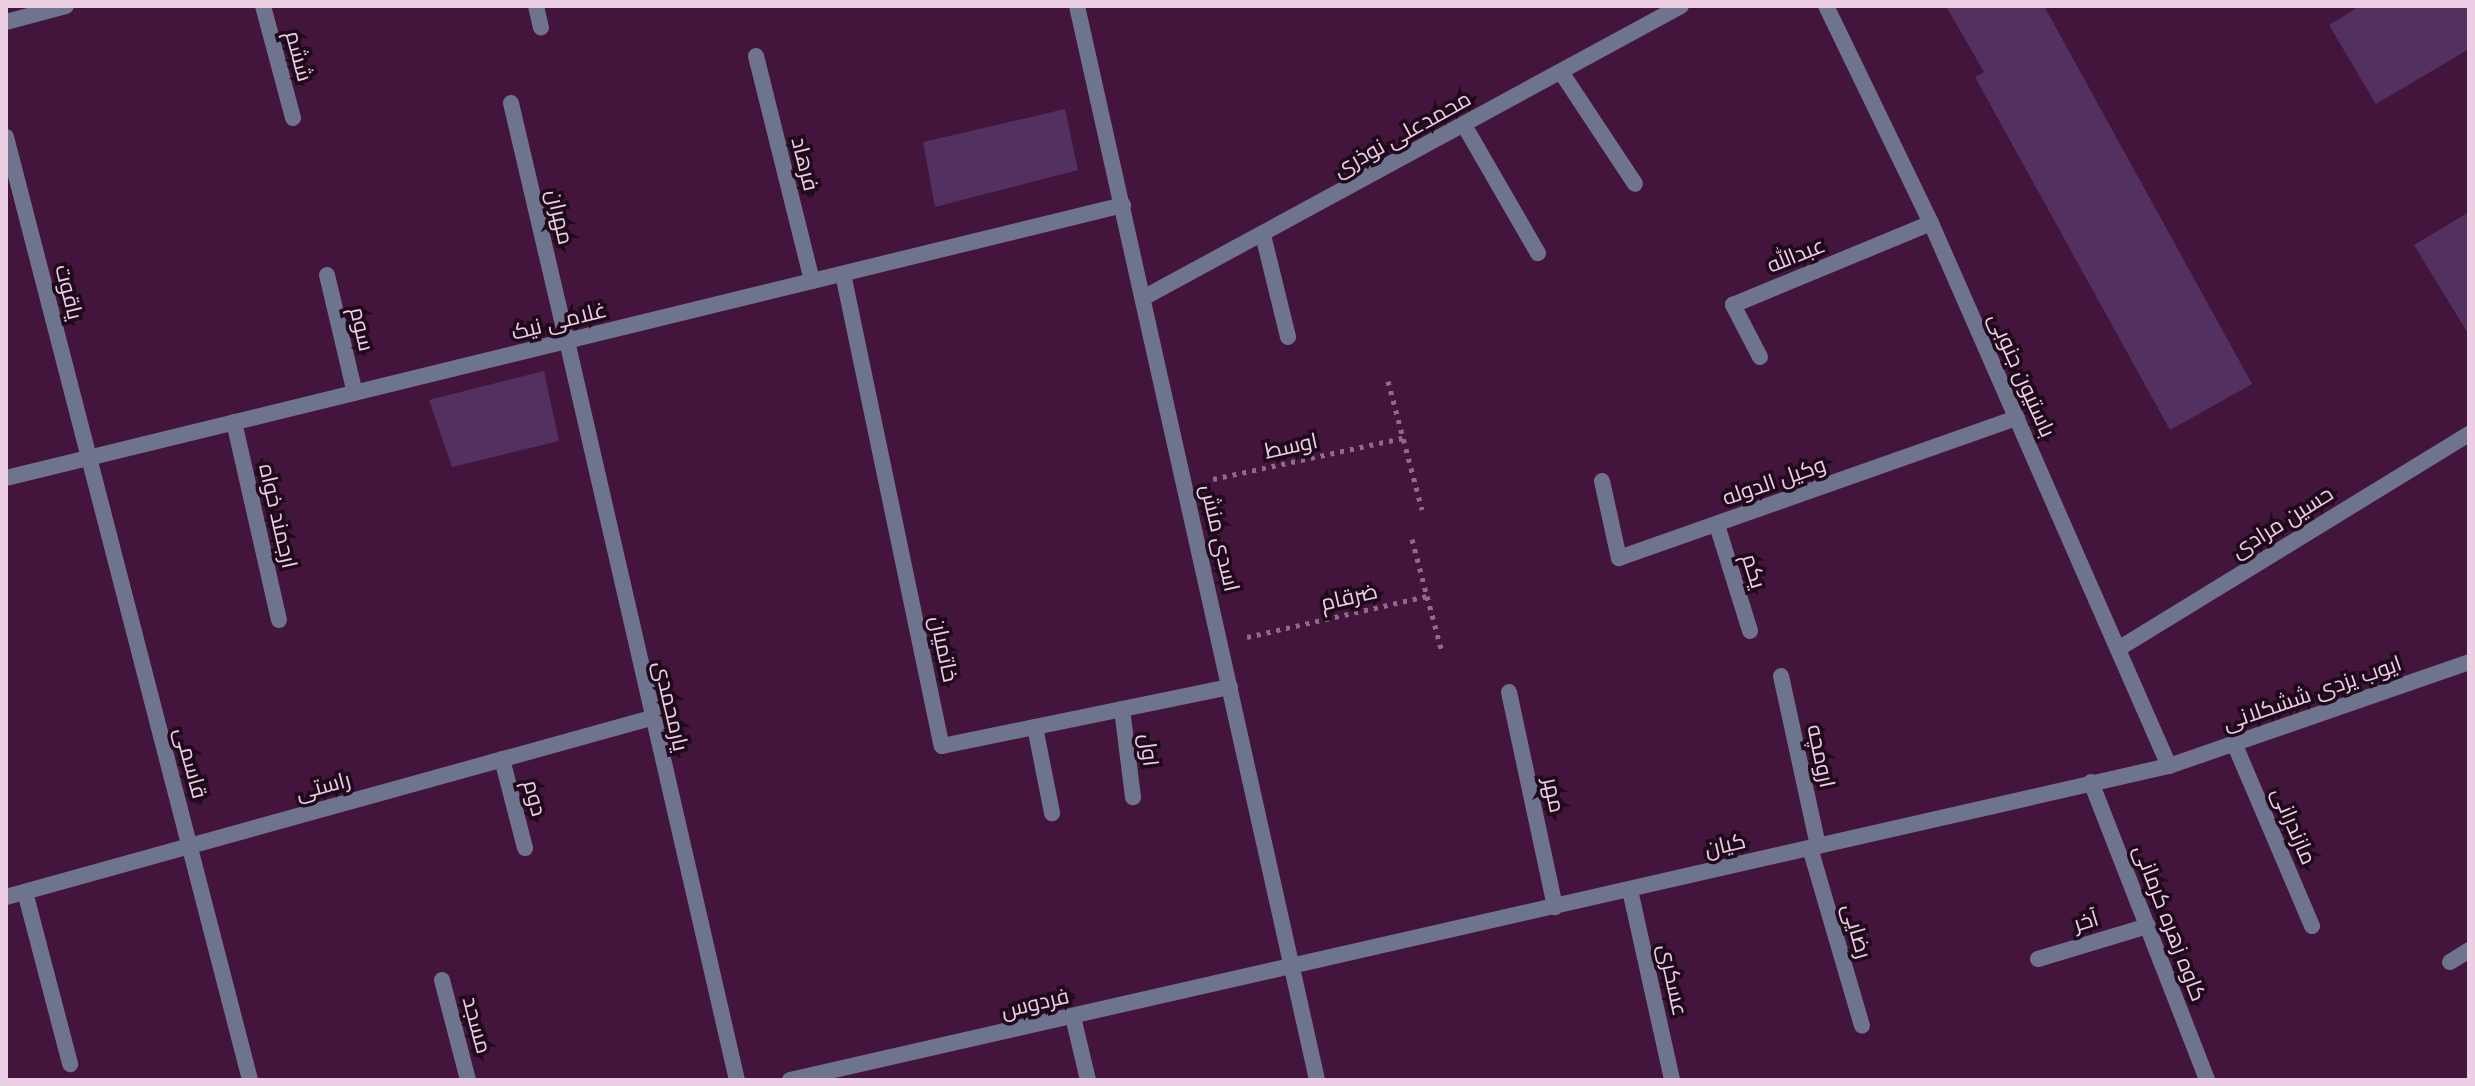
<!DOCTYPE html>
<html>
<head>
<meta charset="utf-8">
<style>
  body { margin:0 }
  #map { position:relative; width:2475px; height:1086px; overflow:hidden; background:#44153c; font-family:Raleway,Cairo,sans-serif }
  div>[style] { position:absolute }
  .building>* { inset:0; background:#523060 }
  .path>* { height:5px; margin-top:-2.5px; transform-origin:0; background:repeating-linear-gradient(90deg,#916a89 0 4px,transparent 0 10px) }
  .service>* { height:16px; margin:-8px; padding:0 8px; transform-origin:8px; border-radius:8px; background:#6f748e }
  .minor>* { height:16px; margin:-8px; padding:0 8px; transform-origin:8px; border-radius:8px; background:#6f748e }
  .tertiary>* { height:16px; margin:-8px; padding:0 8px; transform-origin:8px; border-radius:8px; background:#6f748e }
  span { translate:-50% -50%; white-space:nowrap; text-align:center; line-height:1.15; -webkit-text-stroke:7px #1f0a1b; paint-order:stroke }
  .street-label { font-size:22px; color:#edcfe5 }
  .frame { position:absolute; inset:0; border:8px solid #edcfe5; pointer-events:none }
</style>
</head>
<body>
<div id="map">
  <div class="building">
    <div style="clip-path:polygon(1946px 6px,2044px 6px,2252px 384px,2170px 430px,1975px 77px,1984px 72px)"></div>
    <div style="clip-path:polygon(2360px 6px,2469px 6px,2469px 49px,2376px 104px,2329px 25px)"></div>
    <div style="clip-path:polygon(1065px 109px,1078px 170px,935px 207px,923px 142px)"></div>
    <div style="clip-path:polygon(2469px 212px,2469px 335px,2414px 245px)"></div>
    <div style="clip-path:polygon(544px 371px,559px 441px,452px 467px,429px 400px)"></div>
  </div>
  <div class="path">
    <div style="left:1388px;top:381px;width:133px;rotate:75.2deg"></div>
    <div style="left:1213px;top:479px;width:194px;rotate:-12.2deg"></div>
    <div style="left:1412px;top:539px;width:59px;rotate:75.3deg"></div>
    <div style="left:1247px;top:637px;width:185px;rotate:-12.8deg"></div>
    <div style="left:1427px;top:596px;width:58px;rotate:75deg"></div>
  </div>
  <div class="service">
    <div style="left:263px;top:6px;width:116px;rotate:75deg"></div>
    <div style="left:536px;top:6px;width:22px;rotate:77deg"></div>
    <div style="left:756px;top:56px;width:232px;rotate:76deg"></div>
    <div style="left:1561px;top:72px;width:134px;rotate:56.5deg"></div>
    <div style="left:511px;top:103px;width:244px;rotate:76.8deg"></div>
    <div style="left:1464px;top:125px;width:148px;rotate:60deg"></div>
    <div style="left:1263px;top:235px;width:105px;rotate:76.2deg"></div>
    <div style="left:327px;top:275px;width:121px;rotate:76.7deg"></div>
    <div style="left:1760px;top:357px;width:59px;rotate:-117.4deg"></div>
    <div style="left:1733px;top:305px;width:214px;rotate:-22.5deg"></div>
    <div style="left:234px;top:422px;width:203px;rotate:77.2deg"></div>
    <div style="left:1717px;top:525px;width:111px;rotate:72.7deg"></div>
    <div style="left:1781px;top:676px;width:174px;rotate:77.7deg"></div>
    <div style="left:1509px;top:692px;width:220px;rotate:77.9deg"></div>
    <div style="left:1122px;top:709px;width:89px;rotate:82.9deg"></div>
    <div style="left:1035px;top:727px;width:88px;rotate:78.8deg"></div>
    <div style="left:2234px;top:743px;width:199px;rotate:66.9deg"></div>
    <div style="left:502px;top:759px;width:92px;rotate:75.5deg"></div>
    <div style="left:1810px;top:848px;width:185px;rotate:73.7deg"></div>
    <div style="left:1630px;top:890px;width:195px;rotate:77.5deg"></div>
    <div style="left:25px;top:892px;width:178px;rotate:75.3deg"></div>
    <div style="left:2038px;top:959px;width:115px;rotate:-16.7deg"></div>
    <div style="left:2450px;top:962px;width:22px;rotate:-32deg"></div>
    <div style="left:442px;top:980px;width:103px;rotate:75.4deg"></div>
  </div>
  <div class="minor">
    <div style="left:6px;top:22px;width:62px;rotate:-14.9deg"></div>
    <div style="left:6px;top:137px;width:974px;rotate:75.49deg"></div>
    <div style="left:843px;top:274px;width:482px;rotate:78.2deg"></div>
    <div style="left:942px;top:746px;width:294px;rotate:-11.6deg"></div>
    <div style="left:1143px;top:298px;width:612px;rotate:-28.49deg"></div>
    <div style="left:567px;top:341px;width:758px;rotate:77.05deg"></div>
    <div style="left:1602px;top:481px;width:79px;rotate:77.6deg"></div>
    <div style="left:1619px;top:558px;width:422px;rotate:-19.4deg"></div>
    <div style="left:2169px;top:766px;width:318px;rotate:-19.1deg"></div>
    <div style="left:6px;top:897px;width:669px;rotate:-15.51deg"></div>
    <div style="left:1073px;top:1017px;width:65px;rotate:76.6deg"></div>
  </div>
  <div class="tertiary">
    <div style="left:1077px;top:6px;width:1100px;rotate:77.4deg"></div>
    <div style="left:6px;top:478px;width:1150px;rotate:-13.73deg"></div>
    <div style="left:2118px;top:649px;width:412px;rotate:-31.5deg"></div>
    <div style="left:2091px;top:782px;width:320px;rotate:68.7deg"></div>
    <div style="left:790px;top:1080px;width:1414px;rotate:-12.83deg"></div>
    <div style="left:2169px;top:766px;width:593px;rotate:-113.67deg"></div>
    <div style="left:1931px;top:223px;width:241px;rotate:-115.8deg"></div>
  </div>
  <div class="street-label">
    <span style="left:299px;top:56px;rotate:75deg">ششم</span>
    <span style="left:1402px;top:134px;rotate:-29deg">محمدعلی نوذری</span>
    <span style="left:805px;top:164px;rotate:76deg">فرهاد</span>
    <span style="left:560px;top:217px;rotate:77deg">مهران</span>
    <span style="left:1796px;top:255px;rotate:-22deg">عبدالله</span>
    <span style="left:69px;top:292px;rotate:76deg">یاقوت</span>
    <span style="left:559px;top:321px;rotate:-14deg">غلامی نیک</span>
    <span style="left:362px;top:329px;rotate:77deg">سوم</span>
    <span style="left:2022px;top:375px;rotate:66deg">باستیون جنوبی</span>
    <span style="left:1291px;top:446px;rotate:-12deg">اوسط</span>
    <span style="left:1774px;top:481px;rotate:-19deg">وکیل الدوله</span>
    <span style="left:278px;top:516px;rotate:77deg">ارجمند خواه</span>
    <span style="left:2282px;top:522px;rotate:-32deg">حسین مرادی</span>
    <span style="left:1220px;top:538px;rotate:77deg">اسدی منش</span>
    <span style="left:1754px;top:571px;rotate:73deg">یکم</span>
    <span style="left:1349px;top:597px;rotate:-13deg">ضرقام</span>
    <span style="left:944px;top:649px;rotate:78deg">خاتمیان</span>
    <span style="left:2312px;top:693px;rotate:-19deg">ایوب یزدی ششکلانی</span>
    <span style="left:671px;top:706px;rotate:77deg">یارمحمدی</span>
    <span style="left:1149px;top:750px;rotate:83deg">اول</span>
    <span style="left:1821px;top:756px;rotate:78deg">ارومچه</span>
    <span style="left:191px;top:763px;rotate:75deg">قاسمی</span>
    <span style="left:323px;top:786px;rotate:-15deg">راستی</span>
    <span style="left:1554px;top:795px;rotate:78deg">مهر</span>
    <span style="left:535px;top:798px;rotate:75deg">دوم</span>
    <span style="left:2294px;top:826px;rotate:67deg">مازندرانی</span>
    <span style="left:1725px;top:845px;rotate:-13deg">کیان</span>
    <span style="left:2086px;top:921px;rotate:-17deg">آخر</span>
    <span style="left:2170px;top:923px;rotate:69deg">کاوه زهره کرمانی</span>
    <span style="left:1857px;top:931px;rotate:74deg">رضایی</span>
    <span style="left:1673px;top:980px;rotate:78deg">عسکری</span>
    <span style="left:1035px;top:1003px;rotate:-13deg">فردوس</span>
    <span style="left:477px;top:1025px;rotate:75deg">مسجد</span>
  </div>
  <div class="frame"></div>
</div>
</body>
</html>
